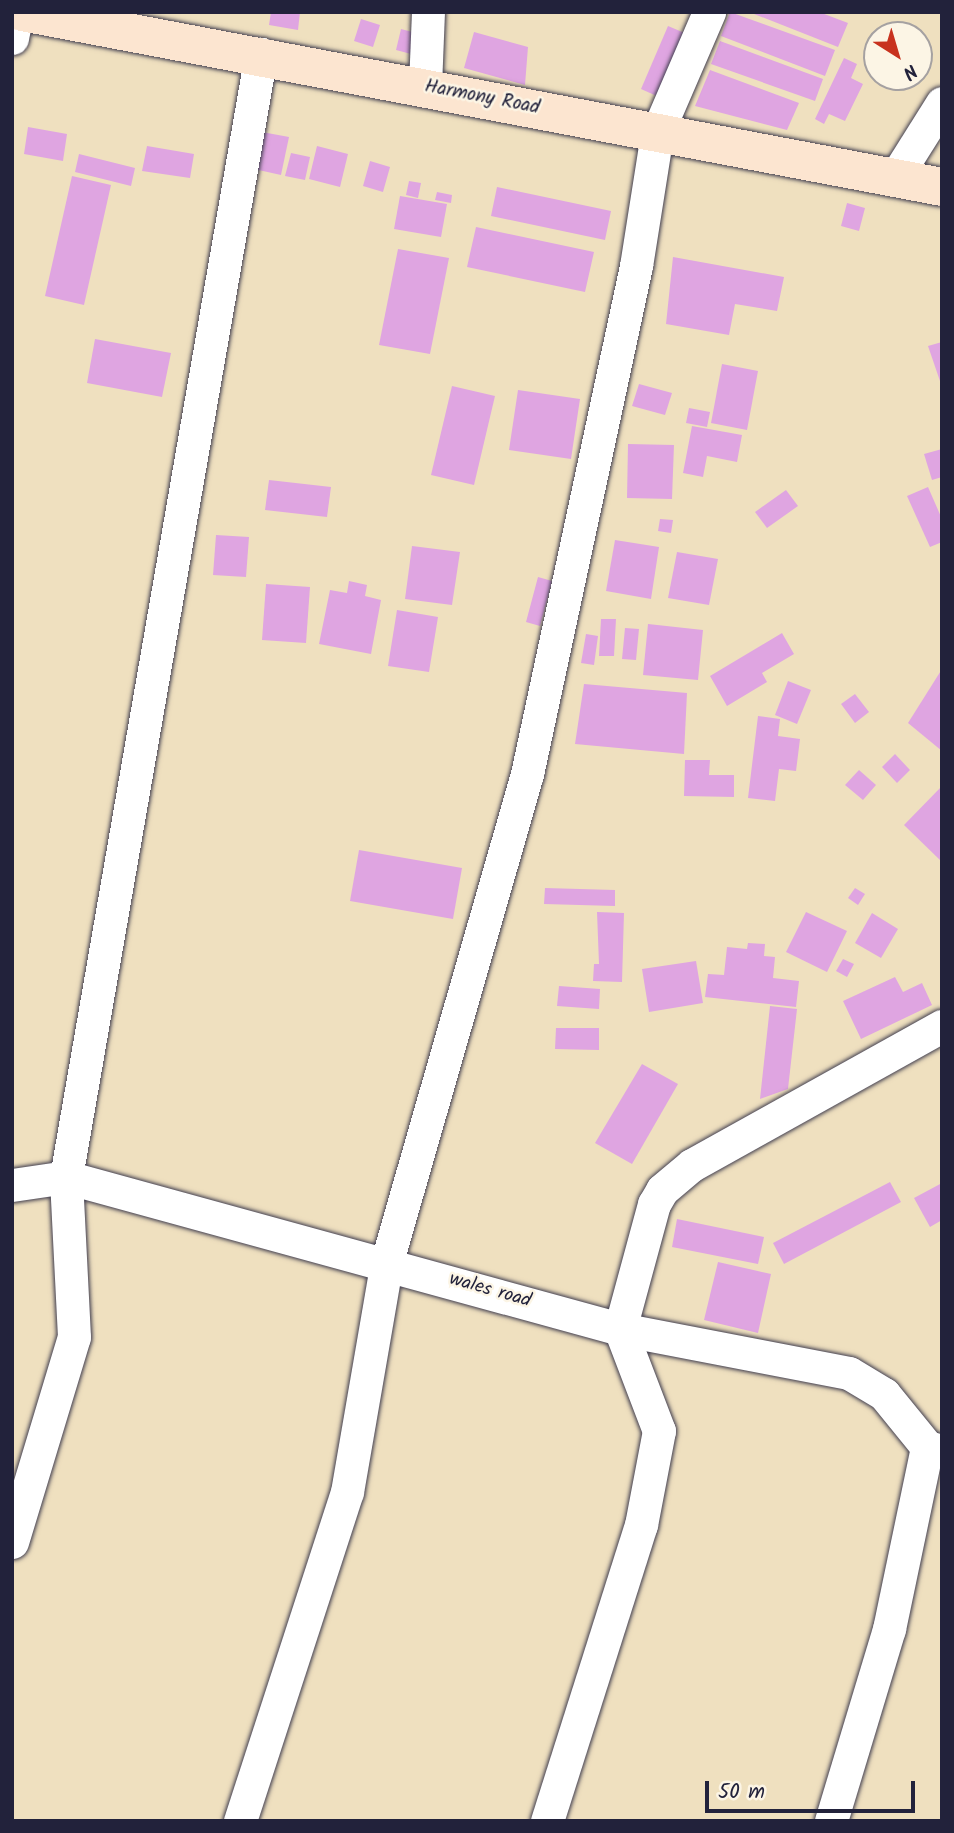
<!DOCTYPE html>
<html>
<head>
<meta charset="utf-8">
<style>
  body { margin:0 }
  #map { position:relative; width:954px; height:1833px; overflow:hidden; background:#efe0bf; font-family:Kalam,sans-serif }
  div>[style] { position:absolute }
  .building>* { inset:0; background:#dfa5e1 }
  .roads { filter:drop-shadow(0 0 2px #413e4f) drop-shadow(0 0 2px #413e4f) }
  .minor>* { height:33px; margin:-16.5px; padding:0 16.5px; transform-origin:16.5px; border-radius:16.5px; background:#fff }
  .secondary>* { height:38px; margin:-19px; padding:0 19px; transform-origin:19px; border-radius:19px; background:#fce5d0 }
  span { translate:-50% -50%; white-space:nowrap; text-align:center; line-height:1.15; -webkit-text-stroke:5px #fcf5e5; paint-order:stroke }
  .street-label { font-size:19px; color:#22223b }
  .frame { position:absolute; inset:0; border:14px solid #22223b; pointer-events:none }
  .north { position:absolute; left:863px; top:21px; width:70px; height:70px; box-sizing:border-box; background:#fcf5e5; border:2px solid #a5a1a1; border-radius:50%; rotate:143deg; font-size:19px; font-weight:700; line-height:28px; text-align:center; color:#22223b }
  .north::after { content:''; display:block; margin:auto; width:24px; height:32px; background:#c8321e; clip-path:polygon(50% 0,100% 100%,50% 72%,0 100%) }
  .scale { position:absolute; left:705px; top:1781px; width:210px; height:32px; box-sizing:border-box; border:4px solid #22223b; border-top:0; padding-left:9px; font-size:21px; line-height:24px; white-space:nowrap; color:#22223b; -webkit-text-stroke:5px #fcf5e5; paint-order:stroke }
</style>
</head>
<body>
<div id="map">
  <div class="building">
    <div style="clip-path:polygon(271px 12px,300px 12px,298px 30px,269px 25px)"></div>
    <div style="clip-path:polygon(730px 12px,835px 50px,825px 76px,721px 36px)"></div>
    <div style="clip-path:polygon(749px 12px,819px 12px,848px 23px,838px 47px)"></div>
    <div style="clip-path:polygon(361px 19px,380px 25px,373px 47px,354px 41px)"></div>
    <div style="clip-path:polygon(668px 26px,687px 34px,659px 97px,641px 89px)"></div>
    <div style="clip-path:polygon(401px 29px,416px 33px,411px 54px,396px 50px)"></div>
    <div style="clip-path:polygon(474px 32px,528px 47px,525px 85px,464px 68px)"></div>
    <div style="clip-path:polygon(720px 41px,823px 79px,815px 101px,711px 64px)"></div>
    <div style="clip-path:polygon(844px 58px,857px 64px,851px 78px,863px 84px,845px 121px,829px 114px,824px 124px,815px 119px)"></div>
    <div style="clip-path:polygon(710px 70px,799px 103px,787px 130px,695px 106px)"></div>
    <div style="clip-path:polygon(28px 127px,67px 134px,63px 161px,24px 154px)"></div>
    <div style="clip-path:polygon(262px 132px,289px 137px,281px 175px,254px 169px)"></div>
    <div style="clip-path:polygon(147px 146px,194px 154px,190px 178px,142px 171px)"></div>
    <div style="clip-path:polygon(317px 146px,348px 154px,340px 187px,309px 179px)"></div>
    <div style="clip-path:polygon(291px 153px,310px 157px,305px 180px,285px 176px)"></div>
    <div style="clip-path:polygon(79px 154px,135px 168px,131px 186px,75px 172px)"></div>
    <div style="clip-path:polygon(370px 161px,390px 167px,383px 192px,363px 186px)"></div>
    <div style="clip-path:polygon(72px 176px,111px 185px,84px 305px,45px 296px)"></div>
    <div style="clip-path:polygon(409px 181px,421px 183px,418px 198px,406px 195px)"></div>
    <div style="clip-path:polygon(497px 187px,611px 211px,605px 240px,491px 216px)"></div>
    <div style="clip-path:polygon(437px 192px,452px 195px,451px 203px,435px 200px)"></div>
    <div style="clip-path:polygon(400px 196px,447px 204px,441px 237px,394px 229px)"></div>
    <div style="clip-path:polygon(847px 203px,865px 208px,859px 231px,841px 226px)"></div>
    <div style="clip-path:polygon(476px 227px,594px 252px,585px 292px,467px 267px)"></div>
    <div style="clip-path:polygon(398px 249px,449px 258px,430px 354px,379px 345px)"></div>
    <div style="clip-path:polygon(673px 257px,784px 277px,777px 311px,735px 304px,729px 335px,666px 324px)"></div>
    <div style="clip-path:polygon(95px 339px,171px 353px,162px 397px,87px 383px)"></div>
    <div style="clip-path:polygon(942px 342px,942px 383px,941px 384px,928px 346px)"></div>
    <div style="clip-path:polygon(722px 364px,758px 371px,747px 430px,711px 423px)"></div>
    <div style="clip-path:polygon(639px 384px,672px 393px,665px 415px,632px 406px)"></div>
    <div style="clip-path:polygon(452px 386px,495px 396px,474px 485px,431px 475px)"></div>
    <div style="clip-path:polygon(518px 390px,580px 399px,571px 459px,509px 450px)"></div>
    <div style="clip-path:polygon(689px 408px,710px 412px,707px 427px,686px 423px)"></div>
    <div style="clip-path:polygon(692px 426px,742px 435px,737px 462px,707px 456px,703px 477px,683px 473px)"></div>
    <div style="clip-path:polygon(628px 444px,674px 445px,672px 499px,627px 498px)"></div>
    <div style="clip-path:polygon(942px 449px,942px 477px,932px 480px,924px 454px)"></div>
    <div style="clip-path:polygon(269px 480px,331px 487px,327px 517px,265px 510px)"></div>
    <div style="clip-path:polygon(928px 487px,942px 519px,942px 542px,930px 547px,907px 496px)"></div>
    <div style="clip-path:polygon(786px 490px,798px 506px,767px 528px,755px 512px)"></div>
    <div style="clip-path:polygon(660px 519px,673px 520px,671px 533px,658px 531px)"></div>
    <div style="clip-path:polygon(216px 535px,249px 537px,246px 577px,213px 575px)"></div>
    <div style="clip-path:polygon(615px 540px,659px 547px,651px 599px,606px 591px)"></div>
    <div style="clip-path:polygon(412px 546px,460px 552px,452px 605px,405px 599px)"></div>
    <div style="clip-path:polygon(677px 552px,718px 559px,709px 605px,668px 598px)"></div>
    <div style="clip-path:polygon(538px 577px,552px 581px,540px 626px,526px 622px)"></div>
    <div style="clip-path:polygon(349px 581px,367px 585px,365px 596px,381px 600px,371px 654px,319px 644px,330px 590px,347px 593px)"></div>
    <div style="clip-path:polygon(266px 584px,310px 587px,306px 643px,262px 640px)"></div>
    <div style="clip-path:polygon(397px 610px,438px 617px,429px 672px,388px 666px)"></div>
    <div style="clip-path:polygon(601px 619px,616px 619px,614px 656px,599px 656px)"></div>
    <div style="clip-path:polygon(648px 624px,703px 630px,698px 680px,643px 675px)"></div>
    <div style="clip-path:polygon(625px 628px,639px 629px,636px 660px,622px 659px)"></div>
    <div style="clip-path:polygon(782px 633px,794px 654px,762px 673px,767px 682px,727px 706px,710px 676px)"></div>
    <div style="clip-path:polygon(586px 634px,598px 636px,594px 665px,581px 663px)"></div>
    <div style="clip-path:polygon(942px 669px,942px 751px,908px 723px)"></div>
    <div style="clip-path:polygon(788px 681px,811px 690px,797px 724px,775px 715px)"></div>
    <div style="clip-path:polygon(584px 684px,687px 693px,684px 754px,575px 744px)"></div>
    <div style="clip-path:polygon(855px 694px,869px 712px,855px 723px,841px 704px)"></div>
    <div style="clip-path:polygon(758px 716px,780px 719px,778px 736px,800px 739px,796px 771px,779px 769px,775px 801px,748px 798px)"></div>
    <div style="clip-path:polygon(895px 754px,910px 770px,897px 783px,882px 767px)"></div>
    <div style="clip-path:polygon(685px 760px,710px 760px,709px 775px,734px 775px,734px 797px,684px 796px)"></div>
    <div style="clip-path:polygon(859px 770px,876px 785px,863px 800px,845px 785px)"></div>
    <div style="clip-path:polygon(942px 786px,942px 862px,904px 825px)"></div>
    <div style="clip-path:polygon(359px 850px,462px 868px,453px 919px,350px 901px)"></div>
    <div style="clip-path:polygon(545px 888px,615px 890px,615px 906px,544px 904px)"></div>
    <div style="clip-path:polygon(855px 888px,865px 894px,858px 905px,848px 898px)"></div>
    <div style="clip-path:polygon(597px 912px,624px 913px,622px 982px,593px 981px,594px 964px,599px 964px)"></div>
    <div style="clip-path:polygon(806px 912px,847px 931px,827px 972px,786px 952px)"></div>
    <div style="clip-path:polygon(872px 913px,898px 929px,881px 958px,855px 943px)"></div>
    <div style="clip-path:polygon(748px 943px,765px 944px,764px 956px,775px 957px,773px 978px,799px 981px,796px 1007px,705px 997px,708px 974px,724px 975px,727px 947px,747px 949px)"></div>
    <div style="clip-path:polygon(843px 959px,854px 964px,847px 977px,836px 971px)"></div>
    <div style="clip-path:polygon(696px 961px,703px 1003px,649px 1012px,642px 969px)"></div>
    <div style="clip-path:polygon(895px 977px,903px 992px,922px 983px,932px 1005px,861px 1039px,843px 1001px)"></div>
    <div style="clip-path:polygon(559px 986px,600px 989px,599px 1009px,557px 1006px)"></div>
    <div style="clip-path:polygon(770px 1006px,797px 1009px,788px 1089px,760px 1099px)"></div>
    <div style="clip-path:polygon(556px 1028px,599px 1028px,599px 1050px,555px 1049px)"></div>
    <div style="clip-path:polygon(642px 1064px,678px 1084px,632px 1164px,595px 1143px)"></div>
    <div style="clip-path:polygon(890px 1182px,901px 1202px,784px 1264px,773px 1243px)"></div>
    <div style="clip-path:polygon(942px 1183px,942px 1220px,930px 1227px,914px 1198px)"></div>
    <div style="clip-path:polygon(677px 1219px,764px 1237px,758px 1264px,672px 1247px)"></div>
    <div style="clip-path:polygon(718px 1262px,771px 1274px,758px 1333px,704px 1320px)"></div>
  </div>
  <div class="roads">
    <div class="minor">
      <div style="left:12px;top:38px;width:26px;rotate:-79deg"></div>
      <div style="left:425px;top:86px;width:74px;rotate:-87.7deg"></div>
      <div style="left:896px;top:176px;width:86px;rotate:-57.8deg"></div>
      <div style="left:12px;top:1185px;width:55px;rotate:-8.4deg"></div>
      <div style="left:66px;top:1177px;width:574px;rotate:15.34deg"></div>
      <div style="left:620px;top:1329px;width:233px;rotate:10.9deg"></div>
      <div style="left:849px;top:1373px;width:41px;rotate:31deg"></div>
      <div style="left:884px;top:1394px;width:68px;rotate:50.9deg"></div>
      <div style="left:927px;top:1447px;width:16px;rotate:15deg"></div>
      <div style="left:12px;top:1542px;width:214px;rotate:-73.2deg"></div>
      <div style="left:74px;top:1337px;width:160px;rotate:-92.9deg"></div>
      <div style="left:66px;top:1177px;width:1140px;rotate:-80.15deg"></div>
      <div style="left:240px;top:1821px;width:346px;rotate:-72deg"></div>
      <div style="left:347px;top:1492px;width:234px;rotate:-80.2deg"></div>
      <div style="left:387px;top:1261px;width:507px;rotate:-73.96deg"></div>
      <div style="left:527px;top:774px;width:520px;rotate:-77.89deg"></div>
      <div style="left:636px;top:266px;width:135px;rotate:-81deg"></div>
      <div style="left:657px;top:133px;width:132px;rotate:-66.7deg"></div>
      <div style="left:547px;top:1821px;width:311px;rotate:-72.4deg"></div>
      <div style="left:641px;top:1525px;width:96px;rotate:-79.2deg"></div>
      <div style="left:659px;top:1431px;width:109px;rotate:-110.9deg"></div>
      <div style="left:620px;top:1329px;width:130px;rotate:-74.8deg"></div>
      <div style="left:654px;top:1204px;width:16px;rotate:-60deg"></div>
      <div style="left:662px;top:1190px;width:39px;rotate:-40deg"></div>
      <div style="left:692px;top:1165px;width:286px;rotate:-29.1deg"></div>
      <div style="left:831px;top:1821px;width:201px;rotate:-73.2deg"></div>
      <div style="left:889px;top:1629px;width:186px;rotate:-78.2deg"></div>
    </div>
    <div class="secondary">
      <div style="left:22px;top:12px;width:936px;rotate:10.77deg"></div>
    </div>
  </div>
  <div class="street-label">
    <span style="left:482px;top:98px;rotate:11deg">Harmony Road</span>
    <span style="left:490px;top:1291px;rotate:16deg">wales road</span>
  </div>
  <div class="frame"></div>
  <div class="north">N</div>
  <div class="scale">50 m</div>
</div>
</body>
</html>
